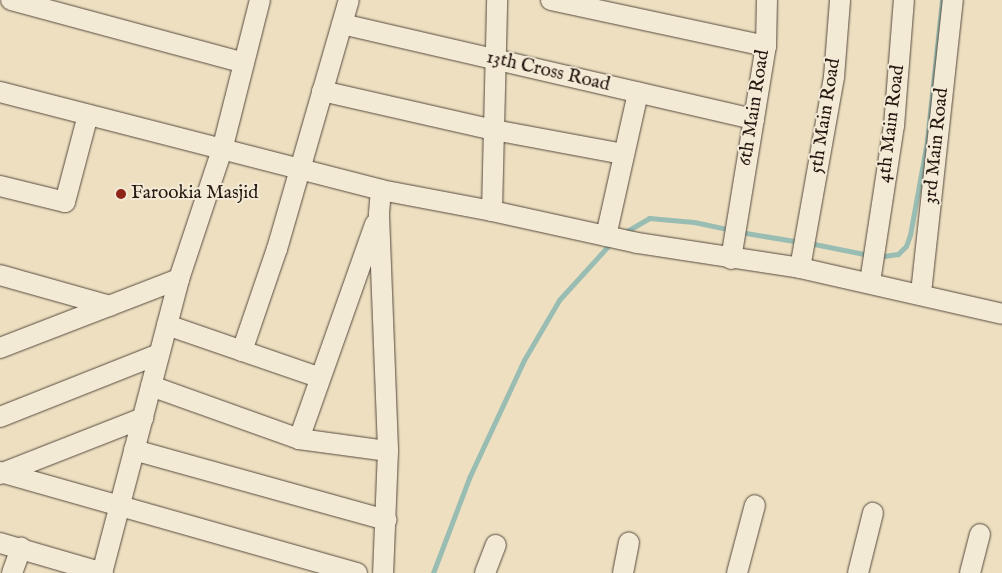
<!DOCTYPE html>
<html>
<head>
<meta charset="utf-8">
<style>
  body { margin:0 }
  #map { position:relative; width:1002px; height:573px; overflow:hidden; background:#eddfc0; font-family:"IM FELL English",serif }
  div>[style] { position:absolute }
  .stream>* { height:5px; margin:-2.5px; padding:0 2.5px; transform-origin:2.5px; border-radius:2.5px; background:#99bdb3 }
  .roads { filter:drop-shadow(0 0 1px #574a3d) drop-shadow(0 0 1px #574a3d) }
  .street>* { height:20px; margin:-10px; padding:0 10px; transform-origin:10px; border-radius:10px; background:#f3ead6 }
  .dots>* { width:14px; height:14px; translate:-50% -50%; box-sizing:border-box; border:2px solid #f3ead6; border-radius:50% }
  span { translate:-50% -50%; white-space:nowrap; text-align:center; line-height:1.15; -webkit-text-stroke:4px #f3ead6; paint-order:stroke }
  .street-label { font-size:19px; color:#251811 }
  .poi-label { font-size:19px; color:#251811 }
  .left { translate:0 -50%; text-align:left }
</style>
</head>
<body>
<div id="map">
  <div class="stream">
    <div style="left:740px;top:232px;width:61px;rotate:9.5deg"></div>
    <div style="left:620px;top:235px;width:34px;rotate:-30deg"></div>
    <div style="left:649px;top:218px;width:45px;rotate:5.1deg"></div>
    <div style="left:694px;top:222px;width:38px;rotate:12deg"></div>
    <div style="left:809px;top:243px;width:61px;rotate:11.3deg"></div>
    <div style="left:877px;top:257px;width:21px;rotate:-8deg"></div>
    <div style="left:898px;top:254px;width:11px;rotate:-45deg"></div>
    <div style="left:906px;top:246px;width:12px;rotate:-70deg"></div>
    <div style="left:910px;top:235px;width:96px;rotate:-79.7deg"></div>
    <div style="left:927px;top:141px;width:142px;rotate:-83.9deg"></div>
    <div style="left:433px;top:573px;width:102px;rotate:-69.2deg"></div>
    <div style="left:469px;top:478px;width:130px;rotate:-65deg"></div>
    <div style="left:524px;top:360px;width:69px;rotate:-59.7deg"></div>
    <div style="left:559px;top:300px;width:76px;rotate:-47.7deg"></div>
  </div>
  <div class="roads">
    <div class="street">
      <div style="left:11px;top:0;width:241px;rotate:15.1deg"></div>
      <div style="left:551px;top:0;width:220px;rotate:12.1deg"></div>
      <div style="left:342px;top:24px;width:423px;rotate:13deg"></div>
      <div style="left:322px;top:91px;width:176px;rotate:12.8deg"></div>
      <div style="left:494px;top:130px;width:132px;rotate:10.5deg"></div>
      <div style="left:0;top:92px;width:393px;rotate:14.4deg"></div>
      <div style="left:381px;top:190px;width:113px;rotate:10.7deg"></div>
      <div style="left:492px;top:211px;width:148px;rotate:12.4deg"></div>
      <div style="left:637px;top:243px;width:165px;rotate:8.7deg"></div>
      <div style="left:800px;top:268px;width:207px;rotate:12.8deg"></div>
      <div style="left:0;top:186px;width:67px;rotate:13.8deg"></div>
      <div style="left:65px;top:202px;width:90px;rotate:-75.2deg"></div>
      <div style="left:381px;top:190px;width:25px;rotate:95deg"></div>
      <div style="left:379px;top:215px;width:236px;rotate:87.8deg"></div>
      <div style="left:388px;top:451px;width:122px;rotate:92.3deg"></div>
      <div style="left:492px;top:211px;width:211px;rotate:-88.6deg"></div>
      <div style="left:606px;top:236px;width:147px;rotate:-77.4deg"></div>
      <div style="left:731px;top:259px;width:216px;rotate:-80.7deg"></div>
      <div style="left:766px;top:46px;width:46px;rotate:-88.8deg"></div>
      <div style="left:800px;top:268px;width:194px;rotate:-79.9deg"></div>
      <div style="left:834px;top:77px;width:77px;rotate:-85.5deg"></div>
      <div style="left:0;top:275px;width:114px;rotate:15.7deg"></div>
      <div style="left:870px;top:282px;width:158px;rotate:-81.3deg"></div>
      <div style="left:894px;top:126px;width:126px;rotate:-85.5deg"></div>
      <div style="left:921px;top:293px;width:295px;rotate:-83.8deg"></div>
      <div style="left:167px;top:325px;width:160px;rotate:19deg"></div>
      <div style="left:0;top:348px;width:192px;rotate:-21.1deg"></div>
      <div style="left:242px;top:351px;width:108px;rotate:-71.1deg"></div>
      <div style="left:277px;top:249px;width:259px;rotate:-73.9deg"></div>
      <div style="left:151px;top:386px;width:157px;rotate:19.7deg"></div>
      <div style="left:299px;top:439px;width:90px;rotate:7.7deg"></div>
      <div style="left:0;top:417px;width:171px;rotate:-21.6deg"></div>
      <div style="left:299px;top:439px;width:228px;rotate:-70.5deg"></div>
      <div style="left:134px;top:450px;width:262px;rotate:15.5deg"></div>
      <div style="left:0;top:472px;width:371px;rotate:15.8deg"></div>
      <div style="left:0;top:474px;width:154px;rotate:-21.4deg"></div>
      <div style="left:0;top:543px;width:107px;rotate:16.2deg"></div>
      <div style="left:12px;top:573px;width:27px;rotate:-70deg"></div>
      <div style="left:102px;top:573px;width:304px;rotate:-75.3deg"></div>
      <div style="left:179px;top:279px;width:136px;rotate:-71.6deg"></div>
      <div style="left:222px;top:150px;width:155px;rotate:-75.8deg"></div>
      <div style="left:485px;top:573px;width:30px;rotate:-69deg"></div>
      <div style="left:623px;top:573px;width:31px;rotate:-79deg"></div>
      <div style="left:737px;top:573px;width:70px;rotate:-75.2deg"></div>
      <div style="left:858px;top:573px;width:62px;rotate:-76deg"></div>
      <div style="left:970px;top:573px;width:40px;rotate:-75.6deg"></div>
    </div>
  </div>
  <div class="dots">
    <div style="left:121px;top:194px;background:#8f2418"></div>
  </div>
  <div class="street-label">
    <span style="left:548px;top:72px;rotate:13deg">13th Cross Road</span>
    <span style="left:755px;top:108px;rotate:-81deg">6th Main Road</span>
    <span style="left:826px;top:116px;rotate:-81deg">5th Main Road</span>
    <span style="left:892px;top:124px;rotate:-83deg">4th Main Road</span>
    <span style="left:937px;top:146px;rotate:-84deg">3rd Main Road</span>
  </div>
  <div class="poi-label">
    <span class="left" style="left:131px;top:194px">Farookia Masjid</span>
  </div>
</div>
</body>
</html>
